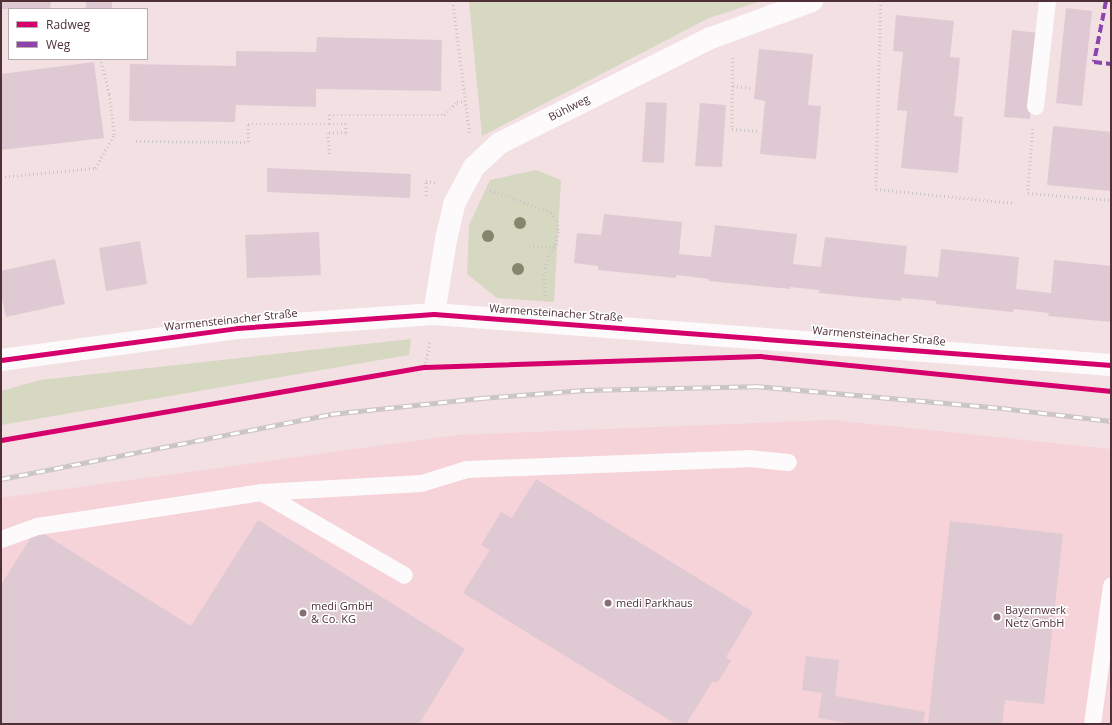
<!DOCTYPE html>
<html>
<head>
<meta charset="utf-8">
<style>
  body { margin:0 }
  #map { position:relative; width:1112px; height:725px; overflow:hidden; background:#f2e0e3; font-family:"Open Sans",sans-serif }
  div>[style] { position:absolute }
  .built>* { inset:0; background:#f6d2d9 }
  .green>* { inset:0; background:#d6d8c2 }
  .building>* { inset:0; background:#dfcad3 }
  .path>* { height:2.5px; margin-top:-1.25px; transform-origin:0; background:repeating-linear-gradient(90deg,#cdc4c6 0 1px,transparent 0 4px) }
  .service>* { height:17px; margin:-8.5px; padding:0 8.5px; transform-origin:8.5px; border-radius:8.5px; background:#fdfafb }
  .minor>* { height:22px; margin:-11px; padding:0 11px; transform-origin:11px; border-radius:11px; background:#fdfafb }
  .tertiary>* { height:22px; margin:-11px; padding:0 11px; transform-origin:11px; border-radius:11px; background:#fdfafb }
  .rail>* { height:4.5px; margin-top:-2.25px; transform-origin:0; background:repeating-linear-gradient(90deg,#fff 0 9px,#cac4c5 0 18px); box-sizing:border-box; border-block:1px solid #cac4c5 }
  .quiet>* { height:4px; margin-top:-2px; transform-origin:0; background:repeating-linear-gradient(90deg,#8e44ad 0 8px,transparent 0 12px) }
  .cycleway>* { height:5px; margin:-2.5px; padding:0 2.5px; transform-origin:2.5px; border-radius:2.5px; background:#d6006c }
  .trees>* { width:12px; height:12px; margin:-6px; border-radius:50%; background:#86856e }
  .dots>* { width:11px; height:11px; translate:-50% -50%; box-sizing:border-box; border:2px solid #fff; border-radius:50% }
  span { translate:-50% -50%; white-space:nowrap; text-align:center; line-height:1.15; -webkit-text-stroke:3px #fff; paint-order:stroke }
  .street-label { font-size:11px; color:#4f3037 }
  .poi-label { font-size:11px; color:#4f3037 }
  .left { translate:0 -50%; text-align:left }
  .frame { position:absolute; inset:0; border:2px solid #4f3037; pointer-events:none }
  .legend { position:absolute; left:8px; top:8px; width:140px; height:52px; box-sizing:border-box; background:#fff; border:1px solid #b9acaf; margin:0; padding:5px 7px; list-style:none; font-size:12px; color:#4f3037 }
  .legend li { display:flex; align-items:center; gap:8px; height:20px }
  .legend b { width:20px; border:1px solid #b9acaf }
</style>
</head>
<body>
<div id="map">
  <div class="built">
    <div style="clip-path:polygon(832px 420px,1111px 449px,1111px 724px,1px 724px,1px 498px,457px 435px)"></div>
  </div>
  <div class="green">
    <div style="clip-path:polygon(469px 1px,761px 1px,709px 18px,482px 136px)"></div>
    <div style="clip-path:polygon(536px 170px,561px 180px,554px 302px,497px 298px,467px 274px,469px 225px,490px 180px)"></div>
    <div style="clip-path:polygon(411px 339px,409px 355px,1px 425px,1px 391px,40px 380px)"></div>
  </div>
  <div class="building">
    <div style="clip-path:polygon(1px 1px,51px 1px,50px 9px,1px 9px)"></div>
    <div style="clip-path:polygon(86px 1px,112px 1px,112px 9px,86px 9px)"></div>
    <div style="clip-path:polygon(1066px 8px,1092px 11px,1082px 106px,1056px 103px)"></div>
    <div style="clip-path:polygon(896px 15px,954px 21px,950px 57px,960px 58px,954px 116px,963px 117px,958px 173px,901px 168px,907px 111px,897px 110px,903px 52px,893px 51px)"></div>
    <div style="clip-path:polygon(1012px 30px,1039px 33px,1030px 119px,1004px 117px)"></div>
    <div style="clip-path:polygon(317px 37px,442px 40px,441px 91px,316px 89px,316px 107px,236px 105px,235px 122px,129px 121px,130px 64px,236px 66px,236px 51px,316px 52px)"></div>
    <div style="clip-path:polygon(759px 49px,813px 54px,808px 105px,821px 106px,816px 159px,760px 154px,765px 101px,754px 99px)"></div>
    <div style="clip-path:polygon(94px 62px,104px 138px,1px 150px,1px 74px)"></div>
    <div style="clip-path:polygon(646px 102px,667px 103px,664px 163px,642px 162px)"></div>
    <div style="clip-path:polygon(700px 103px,726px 105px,722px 167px,695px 166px)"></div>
    <div style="clip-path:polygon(1053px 126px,1111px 132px,1111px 191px,1047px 185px)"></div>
    <div style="clip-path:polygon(267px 168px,411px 174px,410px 198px,267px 192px)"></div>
    <div style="clip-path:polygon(604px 214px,682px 222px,679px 254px,711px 257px,715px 225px,797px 234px,793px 264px,821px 267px,825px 237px,907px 246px,904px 274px,938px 277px,941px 249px,1019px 257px,1016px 289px,1051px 293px,1054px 260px,1111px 266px,1111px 322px,1048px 316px,1049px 313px,1014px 309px,1013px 312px,936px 304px,936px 301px,902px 298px,901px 301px,819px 293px,819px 290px,790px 287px,790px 289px,709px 281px,709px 279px,676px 275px,676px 278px,598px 270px,598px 266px,574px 263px,577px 233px,601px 235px)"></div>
    <div style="clip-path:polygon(319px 232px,321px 275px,247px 278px,245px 235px)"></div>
    <div style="clip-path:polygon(140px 241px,147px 284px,106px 291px,99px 248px)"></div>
    <div style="clip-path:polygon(55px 259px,65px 304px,6px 317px,1px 294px,1px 271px)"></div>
    <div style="clip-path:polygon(536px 479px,753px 612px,726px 657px,731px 661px,717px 683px,713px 681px,686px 724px,676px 724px,463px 593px,490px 550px,481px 545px,501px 512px,512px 518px)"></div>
    <div style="clip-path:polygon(258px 520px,465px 649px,419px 724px,1px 724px,1px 585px,36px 529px,191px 626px)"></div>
    <div style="clip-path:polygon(950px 521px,1063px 534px,1044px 704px,1005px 700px,1002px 724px,928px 724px)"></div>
    <div style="clip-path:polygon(806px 656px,839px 660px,835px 696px,925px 712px,923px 724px,853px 724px,818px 718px,822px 693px,802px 690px)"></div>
  </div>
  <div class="path">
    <div style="left:453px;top:1px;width:135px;rotate:82.8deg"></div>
    <div style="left:881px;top:1px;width:188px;rotate:91.5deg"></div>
    <div style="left:876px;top:189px;width:138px;rotate:5.8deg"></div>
    <div style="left:733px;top:58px;width:71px;rotate:90.8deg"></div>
    <div style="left:732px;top:129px;width:27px;rotate:4deg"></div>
    <div style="left:733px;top:86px;width:17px;rotate:7deg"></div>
    <div style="left:329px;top:124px;width:17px"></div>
    <div style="left:346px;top:124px;width:9px;rotate:90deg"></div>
    <div style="left:346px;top:133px;width:18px;rotate:180deg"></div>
    <div style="left:328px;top:133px;width:22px;rotate:85deg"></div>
    <div style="left:1033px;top:129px;width:64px;rotate:94.5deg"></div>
    <div style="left:1028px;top:193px;width:83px;rotate:4.8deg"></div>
    <div style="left:136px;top:141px;width:112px;rotate:0.5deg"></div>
    <div style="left:248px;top:142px;width:18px;rotate:-90deg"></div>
    <div style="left:248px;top:124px;width:81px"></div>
    <div style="left:329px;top:124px;width:9px;rotate:-90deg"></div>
    <div style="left:329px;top:115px;width:115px"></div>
    <div style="left:444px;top:115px;width:18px;rotate:-45deg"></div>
    <div style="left:457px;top:102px;width:8px;rotate:-7deg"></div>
    <div style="left:1px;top:177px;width:94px;rotate:-5.5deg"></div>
    <div style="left:95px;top:168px;width:38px;rotate:-60deg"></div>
    <div style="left:114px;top:135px;width:41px;rotate:-97deg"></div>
    <div style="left:109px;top:94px;width:36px;rotate:-104deg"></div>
    <div style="left:490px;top:190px;width:65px;rotate:19.8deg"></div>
    <div style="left:551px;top:212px;width:11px;rotate:56deg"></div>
    <div style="left:557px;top:221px;width:11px;rotate:80deg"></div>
    <div style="left:559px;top:232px;width:16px;rotate:105deg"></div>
    <div style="left:555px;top:247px;width:11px;rotate:124deg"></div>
    <div style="left:549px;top:256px;width:20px;rotate:105deg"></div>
    <div style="left:544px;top:275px;width:22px;rotate:87deg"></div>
    <div style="left:426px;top:196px;width:15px;rotate:-90deg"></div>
    <div style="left:426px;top:181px;width:11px;rotate:10deg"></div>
    <div style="left:529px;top:246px;width:26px;rotate:2deg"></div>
    <div style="left:425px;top:367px;width:27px;rotate:-80deg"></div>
    <div style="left:1px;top:440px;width:430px;rotate:-9.8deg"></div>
    <div style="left:425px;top:367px;width:235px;rotate:-1.9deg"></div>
  </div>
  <div class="service">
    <div style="left:1035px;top:106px;width:106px;rotate:-83.5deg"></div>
    <div style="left:261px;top:492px;width:165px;rotate:30.1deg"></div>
    <div style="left:1px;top:539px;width:38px;rotate:-20deg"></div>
    <div style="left:37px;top:526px;width:227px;rotate:-8.6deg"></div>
    <div style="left:261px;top:492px;width:160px;rotate:-3.2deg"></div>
    <div style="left:421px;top:483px;width:47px;rotate:-17.3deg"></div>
    <div style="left:466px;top:469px;width:282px;rotate:-2.2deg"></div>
    <div style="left:748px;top:458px;width:40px;rotate:5.7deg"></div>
    <div style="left:1092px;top:724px;width:140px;rotate:-82.2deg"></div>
  </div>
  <div class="minor">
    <div style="left:434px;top:314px;width:75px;rotate:-80.8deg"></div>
    <div style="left:446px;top:240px;width:37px;rotate:-77deg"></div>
    <div style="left:454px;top:204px;width:42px;rotate:-61.6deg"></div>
    <div style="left:474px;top:167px;width:35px;rotate:-43deg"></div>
    <div style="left:500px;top:143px;width:236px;rotate:-26.5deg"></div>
    <div style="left:711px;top:38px;width:108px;rotate:-20.1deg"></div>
  </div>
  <div class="tertiary">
    <div style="left:1px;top:360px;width:238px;rotate:-7.7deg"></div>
    <div style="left:237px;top:328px;width:197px;rotate:-4.1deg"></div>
    <div style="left:434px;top:314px;width:679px;rotate:4.31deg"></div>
  </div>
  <div class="rail">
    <div style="left:1px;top:479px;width:336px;rotate:-11.1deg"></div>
    <div style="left:331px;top:414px;width:151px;rotate:-6.1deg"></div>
    <div style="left:481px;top:398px;width:104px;rotate:-4.4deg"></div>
    <div style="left:585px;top:390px;width:170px;rotate:-1.3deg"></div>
    <div style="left:755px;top:386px;width:248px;rotate:5.1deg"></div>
    <div style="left:1002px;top:408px;width:110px;rotate:6.8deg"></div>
  </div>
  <div class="quiet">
    <div style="left:1106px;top:1px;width:62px;rotate:101.1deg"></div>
    <div style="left:1094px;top:62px;width:17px;rotate:7deg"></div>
  </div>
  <div class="cycleway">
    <div style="left:1px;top:360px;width:238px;rotate:-7.7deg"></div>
    <div style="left:237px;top:328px;width:197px;rotate:-4.1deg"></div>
    <div style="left:434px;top:314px;width:679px;rotate:4.31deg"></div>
    <div style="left:1px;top:440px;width:430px;rotate:-9.8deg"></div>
    <div style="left:425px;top:367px;width:335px;rotate:-1.9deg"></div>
    <div style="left:760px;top:356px;width:353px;rotate:5.7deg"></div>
  </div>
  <div class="trees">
    <div style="left:520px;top:223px"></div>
    <div style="left:488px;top:236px"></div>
    <div style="left:518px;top:269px"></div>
  </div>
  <div class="dots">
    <div style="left:608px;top:603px;background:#886e73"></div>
    <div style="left:303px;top:613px;background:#886e73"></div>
    <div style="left:997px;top:617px;background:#886e73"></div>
  </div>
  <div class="street-label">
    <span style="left:569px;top:108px;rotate:-27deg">Bühlweg</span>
    <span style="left:556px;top:313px;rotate:4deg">Warmensteinacher Straße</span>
    <span style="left:231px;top:320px;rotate:-6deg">Warmensteinacher Straße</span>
    <span style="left:879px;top:336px;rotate:5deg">Warmensteinacher Straße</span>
  </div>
  <div class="poi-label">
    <span class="left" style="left:616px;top:603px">medi Parkhaus</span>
    <span class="left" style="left:311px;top:613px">medi GmbH<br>&amp; Co. KG</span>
    <span class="left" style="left:1005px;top:617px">Bayernwerk<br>Netz GmbH</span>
  </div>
  <div class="frame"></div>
  <ul class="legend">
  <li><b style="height:5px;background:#d6006c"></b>Radweg</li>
  <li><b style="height:5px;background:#8e44ad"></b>Weg</li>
  </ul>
</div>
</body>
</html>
